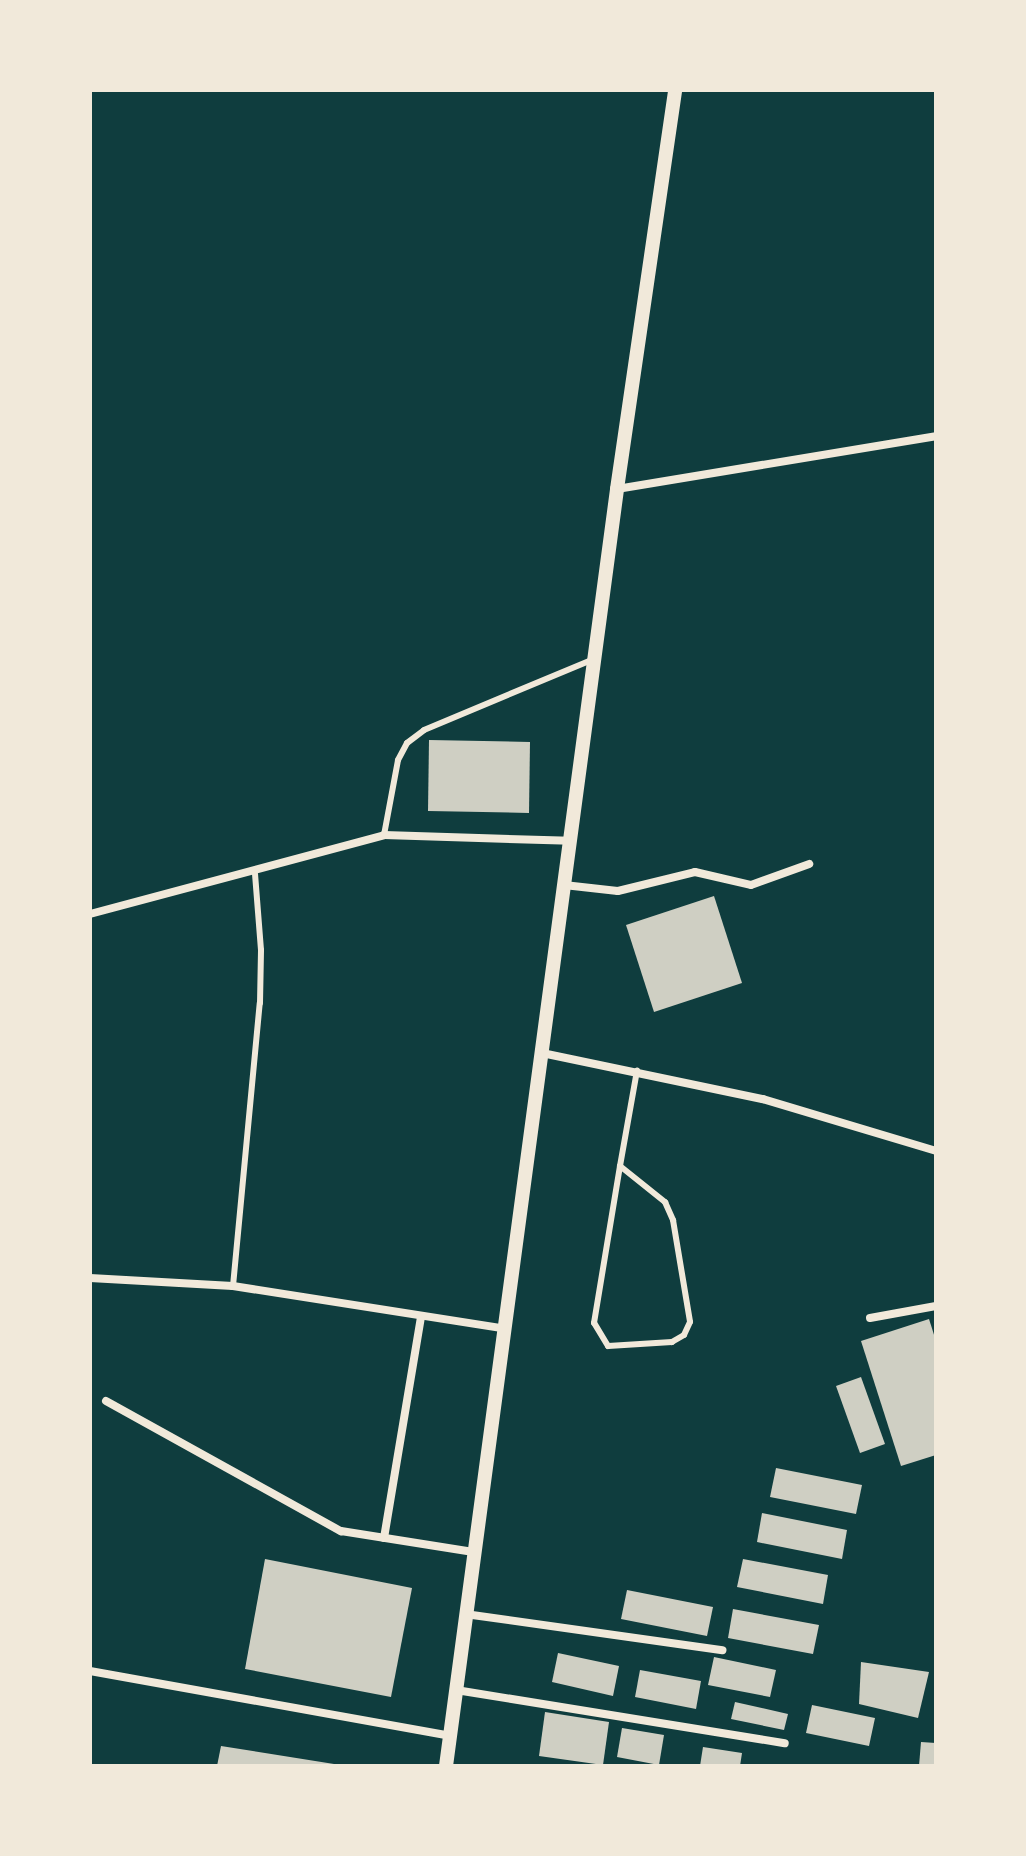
<!DOCTYPE html>
<html>
<head>
<meta charset="utf-8">
<style>
  body { margin:0 }
  #map { position:relative; width:1026px; height:1856px; overflow:hidden; background:#0f3d3e; font-family:"Asap Condensed",sans-serif }
  div>[style] { position:absolute }
  .building>* { inset:0; background:#cfcfc3 }
  .service>* { height:6px; margin:-3px; padding:0 3px; transform-origin:3px; border-radius:3px; background:#f1e9da }
  .minor>* { height:8px; margin:-4px; padding:0 4px; transform-origin:4px; border-radius:4px; background:#f1e9da }
  .tertiary>* { height:14px; margin:-7px; padding:0 7px; transform-origin:7px; border-radius:7px; background:#f1e9da }
  span { translate:-50% -50%; white-space:nowrap; text-align:center; line-height:1.15; -webkit-text-stroke:6px #f1e9da; paint-order:stroke }
  .frame { position:absolute; inset:0; border:92px solid #f1e9da; pointer-events:none }
</style>
</head>
<body>
<div id="map">
  <div class="building">
    <div style="clip-path:polygon(429px 740px,530px 742px,529px 813px,428px 811px)"></div>
    <div style="clip-path:polygon(714px 896px,742px 983px,654px 1012px,626px 925px)"></div>
    <div style="clip-path:polygon(929px 1319px,936px 1341px,936px 1455px,901px 1466px,861px 1341px)"></div>
    <div style="clip-path:polygon(861px 1377px,885px 1444px,860px 1453px,836px 1386px)"></div>
    <div style="clip-path:polygon(776px 1468px,862px 1485px,856px 1514px,770px 1497px)"></div>
    <div style="clip-path:polygon(762px 1513px,847px 1530px,842px 1559px,757px 1542px)"></div>
    <div style="clip-path:polygon(265px 1559px,412px 1588px,391px 1697px,245px 1669px)"></div>
    <div style="clip-path:polygon(743px 1559px,828px 1575px,823px 1604px,737px 1587px)"></div>
    <div style="clip-path:polygon(627px 1590px,713px 1607px,707px 1636px,621px 1619px)"></div>
    <div style="clip-path:polygon(733px 1609px,819px 1625px,813px 1654px,728px 1638px)"></div>
    <div style="clip-path:polygon(558px 1653px,619px 1666px,613px 1696px,552px 1682px)"></div>
    <div style="clip-path:polygon(714px 1657px,776px 1670px,770px 1697px,708px 1685px)"></div>
    <div style="clip-path:polygon(861px 1662px,929px 1672px,918px 1718px,859px 1704px)"></div>
    <div style="clip-path:polygon(640px 1670px,701px 1681px,696px 1709px,635px 1697px)"></div>
    <div style="clip-path:polygon(735px 1702px,788px 1714px,784px 1730px,731px 1719px)"></div>
    <div style="clip-path:polygon(812px 1705px,875px 1718px,869px 1746px,806px 1733px)"></div>
    <div style="clip-path:polygon(545px 1712px,609px 1722px,603px 1765px,539px 1756px)"></div>
    <div style="clip-path:polygon(622px 1728px,664px 1735px,659px 1765px,617px 1757px)"></div>
    <div style="clip-path:polygon(921px 1742px,936px 1743px,936px 1766px,919px 1766px)"></div>
    <div style="clip-path:polygon(221px 1746px,334px 1764px,334px 1766px,217px 1766px)"></div>
    <div style="clip-path:polygon(703px 1747px,742px 1753px,740px 1766px,700px 1766px)"></div>
  </div>
  <div class="service">
    <div style="left:384px;top:835px;width:76px;rotate:-79.4deg"></div>
    <div style="left:398px;top:760px;width:19px;rotate:-62deg"></div>
    <div style="left:407px;top:743px;width:21px;rotate:-37deg"></div>
    <div style="left:424px;top:730px;width:181px;rotate:-22.7deg"></div>
    <div style="left:620px;top:1166px;width:58px;rotate:38.7deg"></div>
    <div style="left:665px;top:1202px;width:20px;rotate:66deg"></div>
    <div style="left:673px;top:1220px;width:103px;rotate:80.5deg"></div>
    <div style="left:690px;top:1322px;width:14px;rotate:115deg"></div>
    <div style="left:684px;top:1335px;width:14px;rotate:150deg"></div>
    <div style="left:672px;top:1342px;width:64px;rotate:176.4deg"></div>
    <div style="left:608px;top:1346px;width:27px;rotate:-121deg"></div>
    <div style="left:594px;top:1323px;width:159px;rotate:-80.6deg"></div>
    <div style="left:620px;top:1166px;width:97px;rotate:-79.9deg"></div>
    <div style="left:233px;top:1286px;width:284px;rotate:-84.6deg"></div>
    <div style="left:260px;top:1003px;width:53px;rotate:-88.9deg"></div>
    <div style="left:261px;top:950px;width:76px;rotate:-94.5deg"></div>
  </div>
  <div class="minor">
    <div style="left:617px;top:489px;width:323px;rotate:-9.4deg"></div>
    <div style="left:564px;top:885px;width:54px;rotate:6.3deg"></div>
    <div style="left:618px;top:891px;width:79px;rotate:-13.9deg"></div>
    <div style="left:695px;top:872px;width:57px;rotate:13.1deg"></div>
    <div style="left:751px;top:885px;width:62px;rotate:-19.9deg"></div>
    <div style="left:90px;top:914px;width:304px;rotate:-15deg"></div>
    <div style="left:384px;top:835px;width:186px;rotate:1.8deg"></div>
    <div style="left:542px;top:1053px;width:226px;rotate:11.8deg"></div>
    <div style="left:763px;top:1099px;width:181px;rotate:16.7deg"></div>
    <div style="left:90px;top:1278px;width:143px;rotate:3.2deg"></div>
    <div style="left:233px;top:1286px;width:272px;rotate:8.9deg"></div>
    <div style="left:870px;top:1318px;width:67px;rotate:-10.3deg"></div>
    <div style="left:106px;top:1401px;width:269px;rotate:29deg"></div>
    <div style="left:341px;top:1531px;width:134px;rotate:9deg"></div>
    <div style="left:384px;top:1538px;width:225px;rotate:-80.5deg"></div>
    <div style="left:465px;top:1614px;width:260px;rotate:8deg"></div>
    <div style="left:90px;top:1671px;width:367px;rotate:10.2deg"></div>
    <div style="left:456px;top:1690px;width:333px;rotate:9.2deg"></div>
  </div>
  <div class="tertiary">
    <div style="left:446px;top:1766px;width:1288px;rotate:-82.37deg"></div>
    <div style="left:617px;top:489px;width:403px;rotate:-81.7deg"></div>
  </div>
  <div class="frame"></div>
</div>
</body>
</html>
